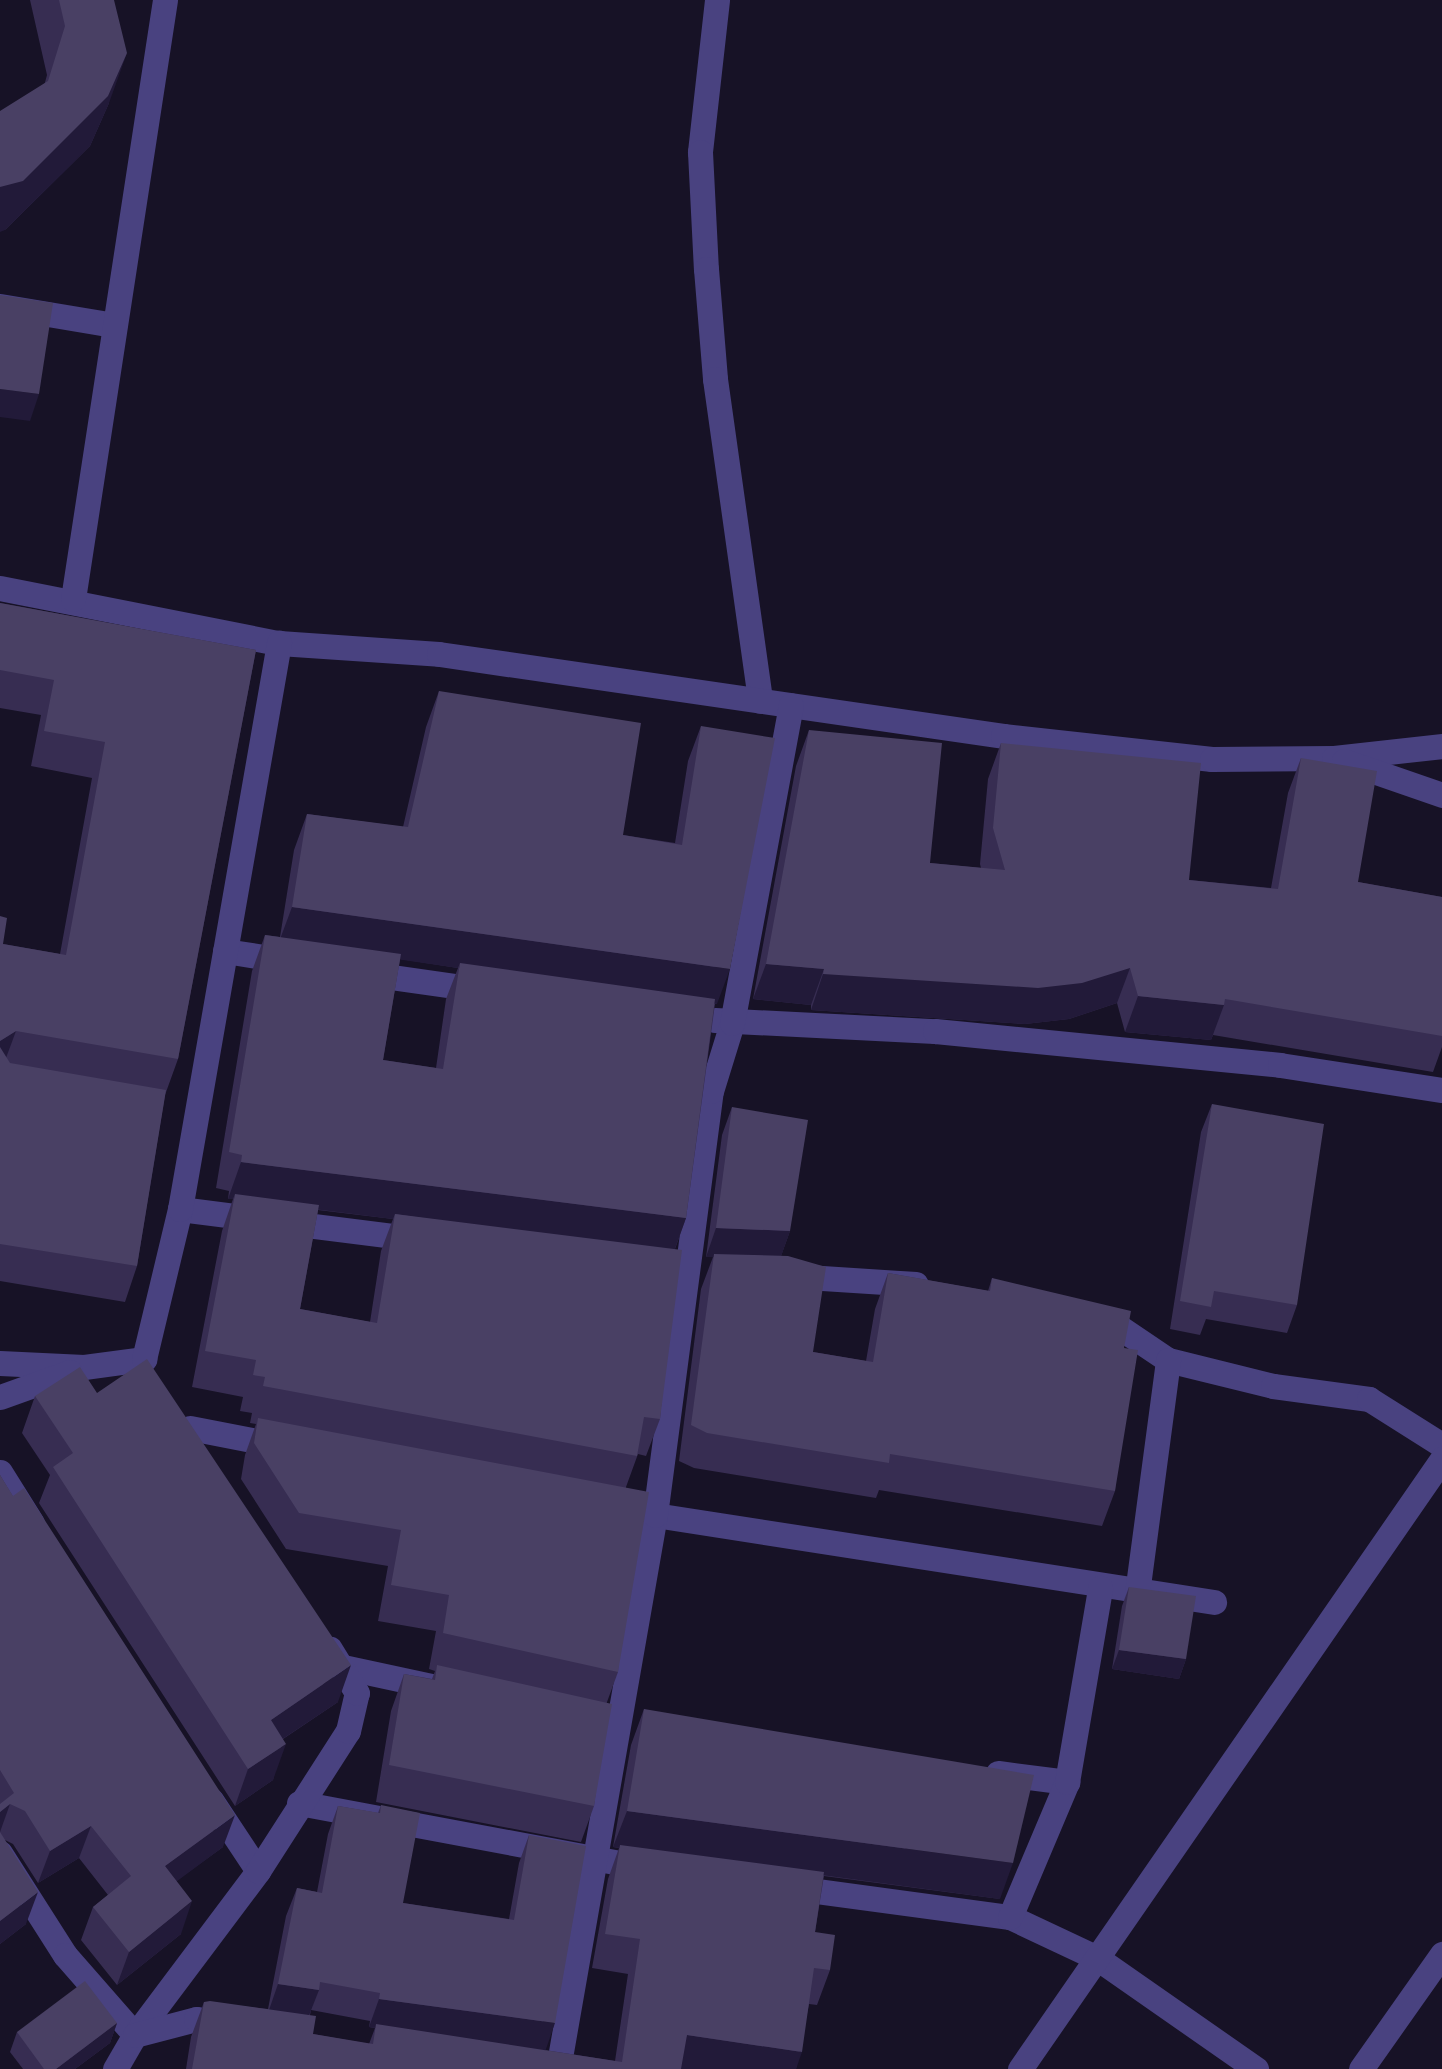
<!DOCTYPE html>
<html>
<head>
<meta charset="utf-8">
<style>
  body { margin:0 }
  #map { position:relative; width:1442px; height:2069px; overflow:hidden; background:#171226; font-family:Jost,sans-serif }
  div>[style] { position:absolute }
  .minor>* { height:25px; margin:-12.5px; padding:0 12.5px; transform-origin:12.5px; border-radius:12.5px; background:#494280 }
  .wall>* { inset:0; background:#372d52 }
  .shaded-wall>* { inset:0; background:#221a39 }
  .building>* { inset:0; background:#494064 }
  span { translate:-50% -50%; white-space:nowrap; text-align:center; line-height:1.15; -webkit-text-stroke:9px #171226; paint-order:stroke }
</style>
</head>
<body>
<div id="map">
  <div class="minor">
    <div style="left:717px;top:0;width:153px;rotate:96.4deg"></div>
    <div style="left:700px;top:152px;width:117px;rotate:87.1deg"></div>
    <div style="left:706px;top:269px;width:110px;rotate:85.3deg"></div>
    <div style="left:715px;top:379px;width:325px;rotate:82deg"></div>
    <div style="left:0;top:306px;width:116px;rotate:9.5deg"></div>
    <div style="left:0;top:588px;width:284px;rotate:11.2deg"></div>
    <div style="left:279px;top:643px;width:160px;rotate:3.9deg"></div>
    <div style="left:439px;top:654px;width:570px;rotate:8.27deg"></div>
    <div style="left:1003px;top:736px;width:210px;rotate:6.3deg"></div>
    <div style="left:1212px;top:759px;width:122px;rotate:-0.5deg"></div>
    <div style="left:1334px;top:758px;width:109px;rotate:-6.3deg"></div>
    <div style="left:73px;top:599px;width:606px;rotate:-81.27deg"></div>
    <div style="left:1344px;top:761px;width:104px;rotate:19.1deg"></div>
    <div style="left:225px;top:951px;width:65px;rotate:8.9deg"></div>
    <div style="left:363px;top:973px;width:120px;rotate:8.1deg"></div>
    <div style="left:715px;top:1020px;width:220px;rotate:2.9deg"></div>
    <div style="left:935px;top:1031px;width:347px;rotate:5.6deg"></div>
    <div style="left:1280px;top:1065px;width:164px;rotate:8.8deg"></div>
    <div style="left:180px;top:1209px;width:240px;rotate:7.2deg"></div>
    <div style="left:791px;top:1276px;width:125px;rotate:3.7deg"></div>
    <div style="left:1097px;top:1320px;width:16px;rotate:11deg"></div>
    <div style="left:1113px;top:1323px;width:66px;rotate:33.9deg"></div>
    <div style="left:1168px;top:1360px;width:108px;rotate:13.9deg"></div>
    <div style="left:1273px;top:1386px;width:97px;rotate:7.7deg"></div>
    <div style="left:1369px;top:1399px;width:86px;rotate:32.2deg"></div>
    <div style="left:0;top:1363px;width:84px;rotate:2.7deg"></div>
    <div style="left:84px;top:1367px;width:61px;rotate:-7.6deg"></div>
    <div style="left:144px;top:1359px;width:154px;rotate:-76.5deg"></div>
    <div style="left:180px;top:1209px;width:575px;rotate:-80.08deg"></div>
    <div style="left:0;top:1397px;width:74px;rotate:-19.7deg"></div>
    <div style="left:190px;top:1428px;width:95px;rotate:11deg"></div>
    <div style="left:0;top:1472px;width:60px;rotate:57.9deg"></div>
    <div style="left:642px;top:1513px;width:579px;rotate:8.84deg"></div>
    <div style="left:1137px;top:1593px;width:235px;rotate:-82.4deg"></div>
    <div style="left:343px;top:1667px;width:95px;rotate:12.1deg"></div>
    <div style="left:998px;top:1773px;width:70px;rotate:7.4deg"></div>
    <div style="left:211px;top:1800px;width:85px;rotate:56.5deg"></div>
    <div style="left:299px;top:1803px;width:355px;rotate:10.6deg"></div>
    <div style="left:0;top:1853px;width:121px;rotate:57.5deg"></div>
    <div style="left:65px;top:1955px;width:106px;rotate:48.8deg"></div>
    <div style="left:135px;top:2035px;width:205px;rotate:-53.1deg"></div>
    <div style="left:258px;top:1871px;width:166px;rotate:-57.3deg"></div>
    <div style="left:348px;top:1731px;width:39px;rotate:-77deg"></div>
    <div style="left:357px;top:1693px;width:52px;rotate:-121.5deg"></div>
    <div style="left:787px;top:1887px;width:225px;rotate:7.7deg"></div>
    <div style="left:1010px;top:1917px;width:96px;rotate:25.2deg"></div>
    <div style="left:1097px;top:1958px;width:194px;rotate:34.9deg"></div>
    <div style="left:1010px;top:1917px;width:147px;rotate:-67.1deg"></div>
    <div style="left:1067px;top:1782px;width:197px;rotate:-80.3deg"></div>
    <div style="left:115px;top:2069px;width:39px;rotate:-60deg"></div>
    <div style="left:135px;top:2035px;width:63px;rotate:-14.7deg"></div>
    <div style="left:196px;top:2019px;width:34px;rotate:8deg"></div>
    <div style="left:558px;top:2069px;width:562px;rotate:-80.07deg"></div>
    <div style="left:655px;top:1515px;width:428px;rotate:-82.5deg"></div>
    <div style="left:711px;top:1091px;width:71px;rotate:-72.8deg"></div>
    <div style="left:732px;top:1023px;width:323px;rotate:-79.5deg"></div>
    <div style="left:1020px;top:2069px;width:742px;rotate:-55.32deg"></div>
    <div style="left:1361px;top:2069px;width:141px;rotate:-54.8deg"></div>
  </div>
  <div class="wall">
    <div style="clip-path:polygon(30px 0,114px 0,109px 103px,90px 146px,5px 230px,47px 75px)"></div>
    <div style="clip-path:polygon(0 603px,256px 650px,178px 1059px,165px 1095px,137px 1266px,125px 1302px,0 1281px,0 916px,3px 944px,60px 954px,92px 778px,31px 766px,41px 715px,0 708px)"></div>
    <div style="clip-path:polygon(evenodd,439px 691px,623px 835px,675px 843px,688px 761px,701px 726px,717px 1004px,715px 1004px,686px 1218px,675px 1249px,660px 1419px,646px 1456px,638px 1454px,626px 1487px,618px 1672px,607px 1702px,594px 1806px,581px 1842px,376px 1802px,391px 1711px,404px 1674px,432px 1679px,435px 1671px,429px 1669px,436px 1631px,378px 1621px,388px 1566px,286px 1549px,241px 1479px,245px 1455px,256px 1424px,250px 1423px,252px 1413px,240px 1411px,243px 1397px,192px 1387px,222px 1231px,233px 1199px,228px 1199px,229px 1191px,216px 1188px,252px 971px,265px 935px,280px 937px,294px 850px,307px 814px,403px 827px,426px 727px,439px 691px,400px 959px,458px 968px,446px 999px,436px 1068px,383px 1060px,400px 959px,439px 691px,318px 1210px,393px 1219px,381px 1251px,370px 1322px,300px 1309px,318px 1210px)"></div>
    <div style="clip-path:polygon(809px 730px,930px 863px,981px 868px,980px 864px,988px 779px,1001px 743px,1189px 880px,1271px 888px,1288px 793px,1301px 758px,1358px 882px,1442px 897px,1442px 1047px,1433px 1072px,1213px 1035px,1211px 1040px,1125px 1032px,1117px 1003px,1069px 1019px,1025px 1024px,811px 1010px,811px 1005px,753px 999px,796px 766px)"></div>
    <div style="clip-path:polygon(1212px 1104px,1297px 1305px,1287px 1333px,1206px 1319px,1200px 1335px,1170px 1329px,1201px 1132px)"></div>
    <div style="clip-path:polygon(732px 1107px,790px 1231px,781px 1256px,813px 1352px,866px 1361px,875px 1309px,888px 1273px,988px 1291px,992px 1278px,1124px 1348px,1115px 1491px,1102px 1526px,879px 1490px,876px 1498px,694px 1468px,679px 1461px,701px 1289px,713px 1257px,706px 1257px,722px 1135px)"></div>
    <div style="clip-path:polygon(97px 1393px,338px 1702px,283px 1739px,273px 1780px,235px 1806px,39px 1503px,50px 1475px,22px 1433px,35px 1396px)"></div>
    <div style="clip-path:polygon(0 1475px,223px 1847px,176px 1881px,181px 1934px,117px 1985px,81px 1940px,93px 1907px,108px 1895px,79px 1858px,38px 1883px,13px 1844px,5px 1840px,26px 1924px,0 1944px)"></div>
    <div style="clip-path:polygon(1129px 1587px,1186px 1659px,1179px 1679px,1112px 1669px,1122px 1606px)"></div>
    <div style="clip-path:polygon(evenodd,644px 1709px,1000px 1899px,824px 1876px,815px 1932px,830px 1970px,817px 2005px,809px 2004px,796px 2069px,186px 2069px,191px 2037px,204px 2002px,268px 2009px,286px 1916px,297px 1888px,317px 1892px,328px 1834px,338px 1806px,378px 1813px,381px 1805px,403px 1903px,509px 1919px,519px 1863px,529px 1835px,545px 2050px,615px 2061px,628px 1974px,592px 1968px,608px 1879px,619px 1848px,613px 1847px,631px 1745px,644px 1709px,311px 2010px,370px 2021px,369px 2027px,375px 2028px,369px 2044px,313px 2034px,310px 2015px,311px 2010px)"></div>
    <div style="clip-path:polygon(117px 2023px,110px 2043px,75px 2069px,23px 2069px,10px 2052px,17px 2032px)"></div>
  </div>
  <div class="shaded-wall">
    <div style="clip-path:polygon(127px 53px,109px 103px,90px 146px,5px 230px,0 232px,0 187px)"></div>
    <div style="clip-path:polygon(0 389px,39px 394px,30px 421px,0 417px)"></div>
    <div style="clip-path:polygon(292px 907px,730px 969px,717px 1004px,459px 968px,460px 963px,458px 968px,279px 942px)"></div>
    <div style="clip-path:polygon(766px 964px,824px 969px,811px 1005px,753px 999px)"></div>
    <div style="clip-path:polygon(1130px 968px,1117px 1003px,1069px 1019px,1025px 1024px,811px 1010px,823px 974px)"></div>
    <div style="clip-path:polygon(1138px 996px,1224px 1005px,1211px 1040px,1125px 1032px)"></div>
    <div style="clip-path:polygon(16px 1031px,3px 1066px,0 1068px,0 1041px)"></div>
    <div style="clip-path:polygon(241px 1162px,686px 1218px,673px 1254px,395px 1214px,393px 1219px,234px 1199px,235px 1194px,233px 1199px,228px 1199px)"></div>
    <div style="clip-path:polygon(716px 1228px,790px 1231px,780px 1259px,706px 1257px)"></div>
    <div style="clip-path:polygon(1119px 1650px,1186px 1659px,1179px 1679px,1112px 1669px)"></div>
    <div style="clip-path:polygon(351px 1665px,338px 1702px,257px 1756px,271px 1720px)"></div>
    <div style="clip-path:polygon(286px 1744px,273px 1780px,235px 1806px,248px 1769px)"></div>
    <div style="clip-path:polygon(10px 1804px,0 1832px,0 1812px)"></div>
    <div style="clip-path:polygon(627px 1811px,1013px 1863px,1000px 1899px,613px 1847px)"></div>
    <div style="clip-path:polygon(235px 1815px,223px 1847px,153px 1899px,165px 1866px)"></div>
    <div style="clip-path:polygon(91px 1826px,79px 1858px,38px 1883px,50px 1851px)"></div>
    <div style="clip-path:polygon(38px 1892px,26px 1924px,0 1944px,0 1921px)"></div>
    <div style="clip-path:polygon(192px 1901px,181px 1934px,117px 1985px,129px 1952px)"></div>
    <div style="clip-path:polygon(278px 1984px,319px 1990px,308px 2018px,268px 2013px)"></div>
    <div style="clip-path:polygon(379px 1999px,555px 2023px,545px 2052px,369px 2027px)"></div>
    <div style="clip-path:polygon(117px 2023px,110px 2043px,75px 2069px,56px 2069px)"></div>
    <div style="clip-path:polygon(687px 2035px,802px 2052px,796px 2069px,674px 2069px)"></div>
  </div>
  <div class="building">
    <div style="clip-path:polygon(59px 0,114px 0,127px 53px,108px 96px,23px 181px,0 187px,0 111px,48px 81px,65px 26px)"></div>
    <div style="clip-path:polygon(0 295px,53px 303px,39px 394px,0 389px)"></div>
    <div style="clip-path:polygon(0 603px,256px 650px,178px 1059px,16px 1031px,0 1041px,0 916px,7px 918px,3px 944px,66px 955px,105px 742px,44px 731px,54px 680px,0 670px)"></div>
    <div style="clip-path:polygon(439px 691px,641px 723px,623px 835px,682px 845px,701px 726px,775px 738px,730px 969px,292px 907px,307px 814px,408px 827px)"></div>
    <div style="clip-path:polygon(809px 730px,942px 743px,930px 863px,1005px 870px,993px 828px,1001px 743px,1201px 763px,1189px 880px,1278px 889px,1301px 758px,1377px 771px,1358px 882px,1442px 897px,1442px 1036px,1225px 999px,1224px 1005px,1138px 996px,1130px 968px,1082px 983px,1038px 988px,823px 974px,824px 969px,766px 964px)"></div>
    <div style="clip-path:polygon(265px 935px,401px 954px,383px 1060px,443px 1069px,460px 963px,715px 999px,686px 1218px,241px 1162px,242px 1155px,229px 1152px)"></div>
    <div style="clip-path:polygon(0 1047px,10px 1063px,166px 1090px,137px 1266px,0 1244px)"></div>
    <div style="clip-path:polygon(1212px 1104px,1324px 1124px,1297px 1305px,1214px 1291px,1211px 1307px,1180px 1301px)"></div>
    <div style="clip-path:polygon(732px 1107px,808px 1120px,790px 1231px,716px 1228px)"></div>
    <div style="clip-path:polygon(235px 1194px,319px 1205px,300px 1309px,377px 1323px,395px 1214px,682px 1250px,660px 1419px,644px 1417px,637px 1456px,263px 1386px,265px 1377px,253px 1375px,256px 1360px,205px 1351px)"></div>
    <div style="clip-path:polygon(714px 1254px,788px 1256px,826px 1267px,813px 1352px,873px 1362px,888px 1273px,990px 1291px,992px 1278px,1131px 1311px,1124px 1348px,1138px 1350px,1115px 1491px,890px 1454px,889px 1463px,707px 1433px,691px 1425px)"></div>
    <div style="clip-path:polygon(147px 1359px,351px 1665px,271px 1720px,286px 1744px,248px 1769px,53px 1467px,73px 1453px,35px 1396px,80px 1367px,97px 1393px)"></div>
    <div style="clip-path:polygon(258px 1418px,649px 1492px,618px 1672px,443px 1633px,449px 1595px,391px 1585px,401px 1530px,299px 1513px,254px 1443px)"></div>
    <div style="clip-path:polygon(0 1475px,13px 1496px,24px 1488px,235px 1815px,165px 1866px,192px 1901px,129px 1952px,93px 1907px,131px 1876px,91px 1826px,50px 1851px,25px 1811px,10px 1804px,0 1812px,0 1804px,14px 1793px,0 1770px)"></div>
    <div style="clip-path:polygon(1129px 1587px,1196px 1596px,1186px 1659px,1119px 1650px)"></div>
    <div style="clip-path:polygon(437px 1665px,612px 1704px,594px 1806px,389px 1765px,404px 1674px,435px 1680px)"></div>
    <div style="clip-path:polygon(644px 1709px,1034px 1775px,1013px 1863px,627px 1811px)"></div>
    <div style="clip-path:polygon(381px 1805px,420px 1813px,403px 1903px,514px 1920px,529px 1835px,586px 1846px,555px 2023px,379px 1999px,380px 1993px,320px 1982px,319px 1990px,278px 1984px,297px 1888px,322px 1893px,338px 1806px,380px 1813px)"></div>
    <div style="clip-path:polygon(0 1832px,38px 1892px,0 1921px)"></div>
    <div style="clip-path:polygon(620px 1845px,824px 1872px,815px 1932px,835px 1935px,830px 1970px,814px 1968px,802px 2052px,687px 2035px,681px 2069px,192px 2069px,204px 2002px,210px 2001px,316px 2016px,313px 2034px,373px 2044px,376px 2024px,622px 2062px,640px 1939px,605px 1934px)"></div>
    <div style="clip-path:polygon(85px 1981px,117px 2023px,56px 2069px,44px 2069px,17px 2032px)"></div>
  </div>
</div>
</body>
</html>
